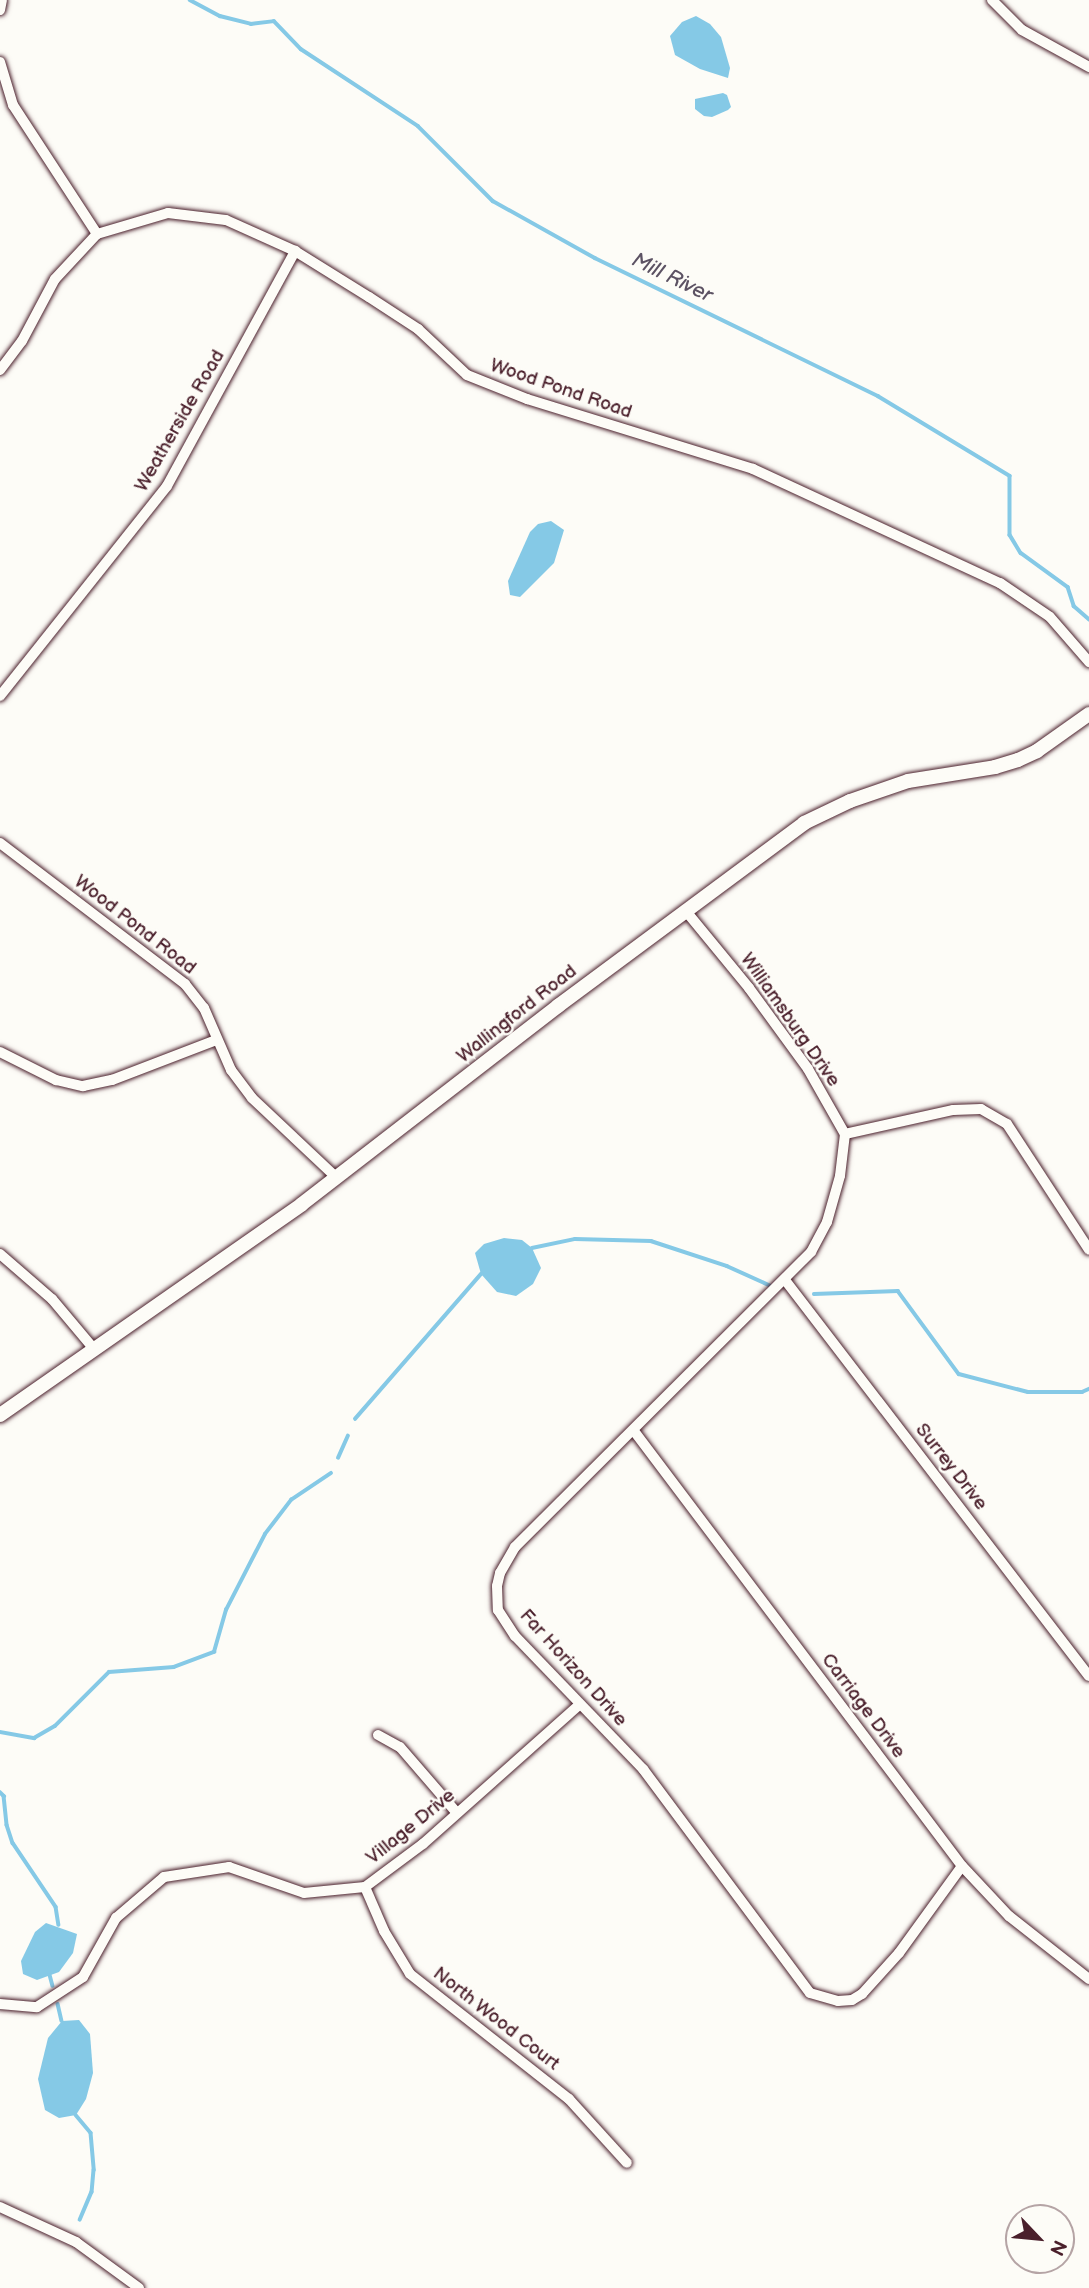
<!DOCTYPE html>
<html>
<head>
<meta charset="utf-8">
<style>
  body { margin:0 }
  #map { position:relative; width:1089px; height:2288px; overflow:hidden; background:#fdfcf7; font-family:"Balsamiq Sans",sans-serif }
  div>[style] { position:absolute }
  .water>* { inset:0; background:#85c9e6 }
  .stream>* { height:3.5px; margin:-1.75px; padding:0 1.75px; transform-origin:1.75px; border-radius:1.75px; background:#85c9e6 }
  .roads { filter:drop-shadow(0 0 2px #4a1f2b) drop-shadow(0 0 2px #4a1f2b) }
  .minor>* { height:10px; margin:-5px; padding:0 5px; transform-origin:5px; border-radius:5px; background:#fdfcf7 }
  .tertiary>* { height:14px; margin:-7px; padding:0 7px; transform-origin:7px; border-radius:7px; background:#fdfcf7 }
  span { translate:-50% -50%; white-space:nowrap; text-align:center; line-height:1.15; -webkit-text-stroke:5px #fdfcf7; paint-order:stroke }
  .street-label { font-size:19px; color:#4a1f2b }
  .water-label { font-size:21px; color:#5c5263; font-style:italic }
  .north { position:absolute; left:1005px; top:2204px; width:70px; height:70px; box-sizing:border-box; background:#fdfcf7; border:2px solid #b5a4a5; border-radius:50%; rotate:116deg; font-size:19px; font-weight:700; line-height:28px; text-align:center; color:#4a1f2b }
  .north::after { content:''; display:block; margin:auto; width:24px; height:32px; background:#4a1f2b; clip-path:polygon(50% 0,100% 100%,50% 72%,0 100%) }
</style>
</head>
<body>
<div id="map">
  <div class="water">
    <div style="clip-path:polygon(696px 16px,710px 24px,721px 37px,730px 68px,728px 78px,700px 69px,675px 55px,670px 36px,682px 22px)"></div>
    <div style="clip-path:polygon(723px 93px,727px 95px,731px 107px,728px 110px,712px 117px,704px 116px,695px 109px,695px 99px)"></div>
    <div style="clip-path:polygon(551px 521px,564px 530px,554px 563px,520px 597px,510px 595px,508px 581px,530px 532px,538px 524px)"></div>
    <div style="clip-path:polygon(504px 1238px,522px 1240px,532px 1248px,541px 1268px,533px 1284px,516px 1296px,497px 1292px,481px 1274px,475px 1253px,484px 1244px)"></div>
    <div style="clip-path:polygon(46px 1923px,77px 1934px,73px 1953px,59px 1972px,37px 1980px,23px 1974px,21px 1961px,35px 1932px)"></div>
    <div style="clip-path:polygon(79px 2020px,90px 2034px,93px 2073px,86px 2099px,76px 2115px,59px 2118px,45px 2110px,38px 2079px,48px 2038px,62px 2021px)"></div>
  </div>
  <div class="stream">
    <div style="left:190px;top:0;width:34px;rotate:28deg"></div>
    <div style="left:220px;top:16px;width:32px;rotate:14deg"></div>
    <div style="left:251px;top:24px;width:23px;rotate:-7deg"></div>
    <div style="left:274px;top:21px;width:39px;rotate:46deg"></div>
    <div style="left:301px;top:49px;width:140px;rotate:33.3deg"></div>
    <div style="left:418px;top:126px;width:106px;rotate:45deg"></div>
    <div style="left:493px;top:201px;width:117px;rotate:29.2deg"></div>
    <div style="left:595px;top:258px;width:315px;rotate:26deg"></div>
    <div style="left:878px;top:396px;width:154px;rotate:31.2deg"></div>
    <div style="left:1010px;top:476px;width:59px;rotate:90deg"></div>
    <div style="left:1010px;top:535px;width:21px;rotate:59deg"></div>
    <div style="left:1021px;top:553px;width:58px;rotate:35.9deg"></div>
    <div style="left:1068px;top:587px;width:20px;rotate:72deg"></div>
    <div style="left:1074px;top:606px;width:20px;rotate:41deg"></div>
    <div style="left:532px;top:1248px;width:44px;rotate:-11.8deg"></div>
    <div style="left:575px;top:1239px;width:76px;rotate:1.5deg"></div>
    <div style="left:651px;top:1241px;width:80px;rotate:18.2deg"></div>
    <div style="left:727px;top:1266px;width:48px;rotate:24.4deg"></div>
    <div style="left:814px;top:1294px;width:84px;rotate:-2deg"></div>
    <div style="left:898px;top:1291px;width:103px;rotate:53.7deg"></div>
    <div style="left:959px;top:1374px;width:71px;rotate:14.6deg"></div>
    <div style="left:1028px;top:1392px;width:54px"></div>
    <div style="left:1082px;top:1392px;width:8px;rotate:-23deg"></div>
    <div style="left:355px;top:1419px;width:192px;rotate:-49deg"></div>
    <div style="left:338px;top:1458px;width:24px;rotate:-66deg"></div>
    <div style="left:0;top:1732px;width:35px;rotate:10deg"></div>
    <div style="left:34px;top:1738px;width:24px;rotate:-30deg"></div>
    <div style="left:55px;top:1726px;width:76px;rotate:-45deg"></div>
    <div style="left:109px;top:1672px;width:65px;rotate:-4.4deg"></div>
    <div style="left:174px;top:1667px;width:43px;rotate:-20.6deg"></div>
    <div style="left:214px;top:1652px;width:44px;rotate:-74.1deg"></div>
    <div style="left:226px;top:1610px;width:85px;rotate:-62.8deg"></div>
    <div style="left:265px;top:1534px;width:43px;rotate:-52.6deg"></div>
    <div style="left:291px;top:1500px;width:48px;rotate:-34deg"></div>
    <div style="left:0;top:1792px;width:6px;rotate:45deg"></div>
    <div style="left:4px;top:1796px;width:29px;rotate:84deg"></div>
    <div style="left:7px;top:1825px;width:19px;rotate:72deg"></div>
    <div style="left:13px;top:1843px;width:77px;rotate:56.1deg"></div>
    <div style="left:56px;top:1907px;width:18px;rotate:81deg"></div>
    <div style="left:50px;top:1975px;width:11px;rotate:75deg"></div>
    <div style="left:58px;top:2004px;width:17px;rotate:77deg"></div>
    <div style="left:76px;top:2115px;width:23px;rotate:50deg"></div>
    <div style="left:91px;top:2133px;width:37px;rotate:85deg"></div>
    <div style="left:94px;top:2170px;width:22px;rotate:95deg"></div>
    <div style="left:92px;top:2192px;width:30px;rotate:113deg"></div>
  </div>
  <div class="roads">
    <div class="minor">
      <div style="left:992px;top:0;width:42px;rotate:45deg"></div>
      <div style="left:1022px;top:30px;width:77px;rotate:28.9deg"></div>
      <div style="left:0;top:10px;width:10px;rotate:-79deg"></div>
      <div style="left:0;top:62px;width:45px;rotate:73.2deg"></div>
      <div style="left:13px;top:105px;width:154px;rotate:56.9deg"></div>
      <div style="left:0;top:370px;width:36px;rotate:-53deg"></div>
      <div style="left:22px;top:341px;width:70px;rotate:-62deg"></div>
      <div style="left:55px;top:279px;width:62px;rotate:-47deg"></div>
      <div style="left:97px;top:234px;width:74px;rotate:-16.5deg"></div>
      <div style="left:168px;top:213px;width:58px;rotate:6.9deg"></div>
      <div style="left:226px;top:220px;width:76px;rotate:24.2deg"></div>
      <div style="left:295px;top:251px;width:87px;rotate:31.9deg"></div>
      <div style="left:369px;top:297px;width:59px;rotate:33.1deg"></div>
      <div style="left:418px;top:329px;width:67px;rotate:43.2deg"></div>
      <div style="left:467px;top:375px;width:65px;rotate:21.8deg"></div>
      <div style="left:527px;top:399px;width:237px;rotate:17.2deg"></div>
      <div style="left:753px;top:469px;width:272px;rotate:24.8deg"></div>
      <div style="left:1000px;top:583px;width:60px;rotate:34.2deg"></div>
      <div style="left:1050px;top:617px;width:60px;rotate:49.1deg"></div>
      <div style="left:0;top:696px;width:268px;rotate:-51.5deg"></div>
      <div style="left:167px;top:486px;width:268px;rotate:-61.4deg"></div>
      <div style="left:0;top:843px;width:233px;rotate:37.3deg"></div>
      <div style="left:185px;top:984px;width:31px;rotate:52deg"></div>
      <div style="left:204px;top:1008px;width:68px;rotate:66.5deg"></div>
      <div style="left:231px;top:1070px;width:35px;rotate:53deg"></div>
      <div style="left:252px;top:1098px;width:117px;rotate:43.3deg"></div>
      <div style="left:685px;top:910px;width:101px;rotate:50.6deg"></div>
      <div style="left:749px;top:988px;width:100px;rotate:53.9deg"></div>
      <div style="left:808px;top:1069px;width:75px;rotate:60.4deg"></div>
      <div style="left:0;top:1052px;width:63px;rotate:26.6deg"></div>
      <div style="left:56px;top:1080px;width:28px;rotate:13deg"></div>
      <div style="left:83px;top:1086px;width:30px;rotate:-12deg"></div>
      <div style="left:112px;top:1080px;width:111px;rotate:-21deg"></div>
      <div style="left:845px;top:1134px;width:42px;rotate:96.8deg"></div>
      <div style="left:840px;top:1176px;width:48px;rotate:105.8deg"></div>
      <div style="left:827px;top:1222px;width:34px;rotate:118deg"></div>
      <div style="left:811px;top:1252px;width:418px;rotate:135.1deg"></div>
      <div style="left:515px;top:1547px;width:30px;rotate:120deg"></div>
      <div style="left:500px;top:1573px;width:13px;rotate:103deg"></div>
      <div style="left:497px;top:1586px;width:24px;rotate:88deg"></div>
      <div style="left:498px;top:1610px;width:31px;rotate:57deg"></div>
      <div style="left:515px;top:1636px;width:185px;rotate:46.1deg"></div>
      <div style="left:643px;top:1769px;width:279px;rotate:53.3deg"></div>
      <div style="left:810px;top:1993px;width:29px;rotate:16deg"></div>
      <div style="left:838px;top:2001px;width:14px;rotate:-4deg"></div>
      <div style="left:852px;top:2000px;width:12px;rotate:-31deg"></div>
      <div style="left:862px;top:1994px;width:55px;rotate:-47.9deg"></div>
      <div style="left:899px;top:1953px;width:107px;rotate:-54.1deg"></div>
      <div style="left:845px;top:1134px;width:111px;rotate:-12.5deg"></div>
      <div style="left:953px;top:1110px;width:28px;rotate:-2deg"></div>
      <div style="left:981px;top:1109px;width:30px;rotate:30deg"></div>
      <div style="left:1007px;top:1124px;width:150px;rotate:56.9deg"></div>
      <div style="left:0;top:1254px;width:69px;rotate:40.9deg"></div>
      <div style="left:52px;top:1299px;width:65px;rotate:50deg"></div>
      <div style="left:785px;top:1280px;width:499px;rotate:52.5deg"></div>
      <div style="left:634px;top:1431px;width:545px;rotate:52.98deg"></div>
      <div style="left:962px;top:1866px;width:69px;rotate:46.8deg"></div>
      <div style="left:1009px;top:1916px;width:102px;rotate:38.2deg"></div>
      <div style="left:378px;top:1735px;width:25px;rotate:29deg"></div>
      <div style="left:400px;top:1747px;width:87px;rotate:49.2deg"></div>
      <div style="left:365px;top:1887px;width:48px;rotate:66.6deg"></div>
      <div style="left:384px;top:1931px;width:50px;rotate:58.8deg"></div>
      <div style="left:410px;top:1974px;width:202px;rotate:38.2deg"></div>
      <div style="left:569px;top:2099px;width:86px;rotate:47.8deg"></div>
      <div style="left:0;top:2004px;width:37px;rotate:5deg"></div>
      <div style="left:37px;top:2007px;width:55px;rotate:-33.1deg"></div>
      <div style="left:83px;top:1977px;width:68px;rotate:-60.8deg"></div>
      <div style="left:116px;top:1918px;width:63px;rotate:-40.5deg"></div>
      <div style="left:164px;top:1877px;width:66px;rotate:-8.7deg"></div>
      <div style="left:229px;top:1867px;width:79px;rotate:19.1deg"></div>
      <div style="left:304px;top:1893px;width:61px;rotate:-5.6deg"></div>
      <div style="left:365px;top:1887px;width:72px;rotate:-36.6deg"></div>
      <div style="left:423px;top:1844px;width:210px;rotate:-41.7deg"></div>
      <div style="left:0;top:2207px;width:84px;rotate:24.7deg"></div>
      <div style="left:76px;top:2242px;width:78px;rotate:36.1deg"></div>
    </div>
    <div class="tertiary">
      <div style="left:0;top:1415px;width:368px;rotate:-34.9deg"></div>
      <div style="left:302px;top:1204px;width:324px;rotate:-37.7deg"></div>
      <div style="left:558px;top:1006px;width:307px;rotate:-36.6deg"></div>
      <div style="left:804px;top:823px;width:51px;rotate:-25.6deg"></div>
      <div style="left:850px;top:801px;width:61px;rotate:-19deg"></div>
      <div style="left:908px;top:781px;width:88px;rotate:-9.1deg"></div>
      <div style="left:995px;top:767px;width:24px;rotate:-17deg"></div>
      <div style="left:1018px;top:760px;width:21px;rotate:-25deg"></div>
      <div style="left:1037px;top:751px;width:64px;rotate:-35.4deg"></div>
    </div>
  </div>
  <div class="street-label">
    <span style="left:561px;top:389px;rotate:19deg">Wood Pond Road</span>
    <span style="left:180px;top:421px;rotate:-60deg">Weatherside Road</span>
    <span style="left:135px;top:925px;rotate:38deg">Wood Pond Road</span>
    <span style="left:517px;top:1014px;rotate:-38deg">Wallingford Road</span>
    <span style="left:790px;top:1020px;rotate:55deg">Williamsburg Drive</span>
    <span style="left:951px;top:1467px;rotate:52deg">Surrey Drive</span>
    <span style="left:573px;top:1668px;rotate:48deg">Far Horizon Drive</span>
    <span style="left:863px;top:1706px;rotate:53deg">Carriage Drive</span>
    <span style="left:411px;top:1827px;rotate:-39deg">Village Drive</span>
    <span style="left:496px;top:2019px;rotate:38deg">North Wood Court</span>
  </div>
  <div class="water-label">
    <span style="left:672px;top:278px;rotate:26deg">Mill River</span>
  </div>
  <div class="north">N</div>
</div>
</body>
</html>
